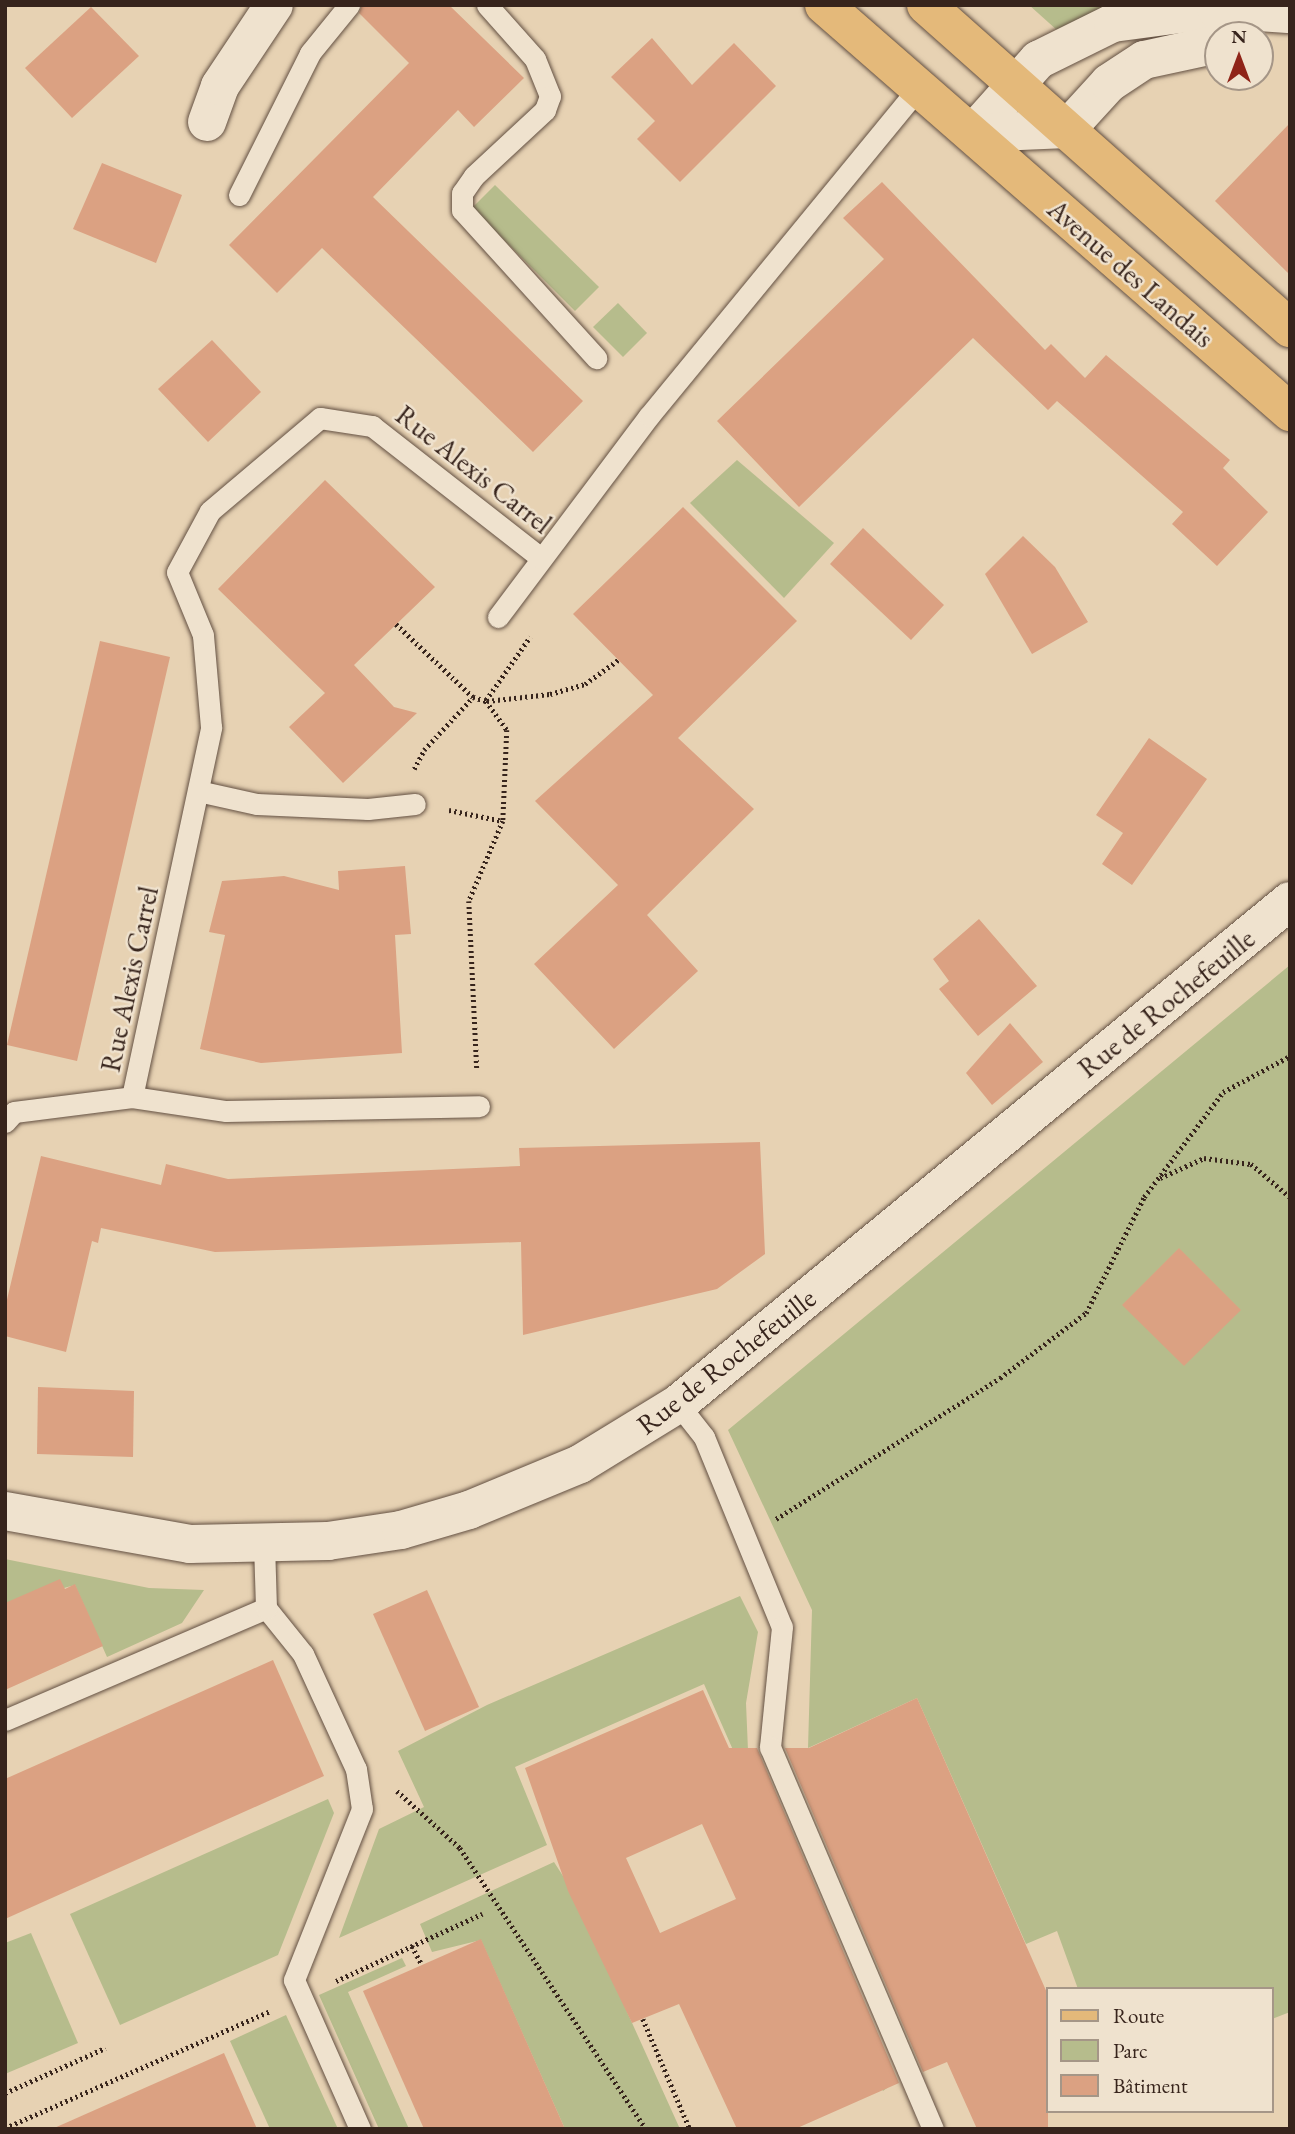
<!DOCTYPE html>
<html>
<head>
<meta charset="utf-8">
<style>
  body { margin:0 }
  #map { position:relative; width:1295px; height:2134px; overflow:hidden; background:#e7d2b3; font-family:"EB Garamond",serif }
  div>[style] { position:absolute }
  .green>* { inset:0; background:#b6bc8c }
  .building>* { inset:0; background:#dba182 }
  .path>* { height:4.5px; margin-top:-2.25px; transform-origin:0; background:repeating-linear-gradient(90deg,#37241c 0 2px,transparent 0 5.5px) }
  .roads { filter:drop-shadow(0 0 2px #635042) drop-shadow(0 0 2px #635042) }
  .lane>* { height:21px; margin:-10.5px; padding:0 10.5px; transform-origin:10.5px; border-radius:10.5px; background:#efe2ce }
  .street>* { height:38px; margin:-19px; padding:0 19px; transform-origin:19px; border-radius:19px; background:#efe2ce }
  .primary>* { height:38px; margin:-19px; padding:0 19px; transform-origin:19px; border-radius:19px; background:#e4b97a }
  span { translate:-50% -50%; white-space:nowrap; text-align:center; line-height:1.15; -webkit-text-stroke:5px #efe2ce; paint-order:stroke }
  .street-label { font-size:28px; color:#37241c }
  .frame { position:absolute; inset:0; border:7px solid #37241c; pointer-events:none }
  .legend { position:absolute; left:1046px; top:1987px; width:228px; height:126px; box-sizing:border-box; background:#efe2ce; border:2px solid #a59687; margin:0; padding:9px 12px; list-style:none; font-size:21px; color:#37241c }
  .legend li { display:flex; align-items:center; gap:14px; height:35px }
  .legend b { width:35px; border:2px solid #a59687 }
  .north { position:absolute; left:1204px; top:21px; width:70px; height:70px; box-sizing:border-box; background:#efe2ce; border:2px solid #a59687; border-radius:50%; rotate:0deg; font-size:19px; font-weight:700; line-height:28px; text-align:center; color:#37241c }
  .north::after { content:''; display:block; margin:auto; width:24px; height:32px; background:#8f2418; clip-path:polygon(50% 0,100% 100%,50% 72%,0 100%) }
</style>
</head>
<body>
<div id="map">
  <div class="green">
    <div style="clip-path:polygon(1029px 5px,1149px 5px,1058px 31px)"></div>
    <div style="clip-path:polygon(495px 185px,599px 287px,575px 311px,472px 208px)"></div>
    <div style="clip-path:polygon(618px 303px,647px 333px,623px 357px,593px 327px)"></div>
    <div style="clip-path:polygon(737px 460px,834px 543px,784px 598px,690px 503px)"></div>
    <div style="clip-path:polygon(1290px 965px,1290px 2012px,1272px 2019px,1272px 1989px,1078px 1989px,1057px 1931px,1026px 1944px,917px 1698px,808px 1748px,812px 1610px,728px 1430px)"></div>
    <div style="clip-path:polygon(5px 1559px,149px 1588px,204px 1590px,182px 1623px,107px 1657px,75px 1585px,5px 1604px)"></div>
    <div style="clip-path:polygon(740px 1596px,758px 1632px,746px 1703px,749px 1774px,887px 2088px,883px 2091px,704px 1684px,515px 1767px,547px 1845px,339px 1938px,379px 1829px,424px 1807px,398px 1751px,487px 1705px)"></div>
    <div style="clip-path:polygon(328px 1799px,334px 1813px,278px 1955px,120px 2025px,70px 1914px)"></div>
    <div style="clip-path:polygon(554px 1862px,572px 1890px,680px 2129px,565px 2129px,481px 1940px,432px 1952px,420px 1924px)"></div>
    <div style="clip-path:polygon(31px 1933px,78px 2043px,5px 2074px,5px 1943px)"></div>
    <div style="clip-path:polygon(402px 1958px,406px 1966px,348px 1992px,409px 2129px,379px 2129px,319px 1995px)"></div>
    <div style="clip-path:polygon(286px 2015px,338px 2129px,270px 2129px,230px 2041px)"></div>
  </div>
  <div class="building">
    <div style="clip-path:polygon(362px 5px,449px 5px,524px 78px,474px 127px,458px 110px,373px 197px,583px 401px,533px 452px,322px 248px,277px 293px,229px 245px,409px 63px,359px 13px)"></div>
    <div style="clip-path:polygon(91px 7px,139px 56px,72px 118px,25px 68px)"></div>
    <div style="clip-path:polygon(652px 38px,692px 85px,734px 43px,776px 86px,680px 182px,637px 139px,655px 121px,611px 77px)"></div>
    <div style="clip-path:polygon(1290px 123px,1290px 275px,1215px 201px)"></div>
    <div style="clip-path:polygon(102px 163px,182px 195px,156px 263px,73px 229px)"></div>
    <div style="clip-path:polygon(882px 182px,1045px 350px,1051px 344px,1085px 378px,1106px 355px,1230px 460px,1223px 468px,1268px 512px,1217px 566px,1172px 524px,1183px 512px,1057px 401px,1048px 410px,973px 338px,799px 507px,717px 421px,884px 259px,843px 218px)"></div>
    <div style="clip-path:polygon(212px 340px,261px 392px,208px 442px,158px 389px)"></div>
    <div style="clip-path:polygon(325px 480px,435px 587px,354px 665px,394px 707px,417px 713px,343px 783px,289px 727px,325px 693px,218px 589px)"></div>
    <div style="clip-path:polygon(683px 507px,797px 621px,678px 738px,754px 809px,647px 915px,698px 971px,614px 1049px,534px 964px,618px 885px,535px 801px,653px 695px,573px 614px)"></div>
    <div style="clip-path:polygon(863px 528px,944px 605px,911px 640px,830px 564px)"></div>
    <div style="clip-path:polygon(1023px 536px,1055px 567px,1088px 622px,1032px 654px,985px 574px)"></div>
    <div style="clip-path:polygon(100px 641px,170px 657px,77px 1061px,7px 1045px)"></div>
    <div style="clip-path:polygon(1149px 738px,1207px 779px,1132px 885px,1102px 864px,1123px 833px,1096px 815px)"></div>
    <div style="clip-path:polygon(405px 866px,411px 934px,395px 935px,402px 1053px,261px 1063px,200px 1049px,225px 935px,209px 932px,222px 881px,284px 876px,339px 890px,338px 871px)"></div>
    <div style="clip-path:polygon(979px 919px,1037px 986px,978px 1036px,939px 989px,949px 981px,933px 959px)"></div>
    <div style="clip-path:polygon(1010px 1023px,1043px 1062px,992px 1105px,966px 1073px)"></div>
    <div style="clip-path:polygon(760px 1142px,765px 1254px,717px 1289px,523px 1335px,521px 1242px,215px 1252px,101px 1228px,98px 1243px,92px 1241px,66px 1352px,5px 1336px,5px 1308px,41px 1156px,161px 1185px,166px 1164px,228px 1179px,520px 1166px,519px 1148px)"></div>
    <div style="clip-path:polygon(1179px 1248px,1241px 1310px,1184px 1366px,1122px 1305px)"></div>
    <div style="clip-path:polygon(38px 1387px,134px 1391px,133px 1457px,37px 1454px)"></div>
    <div style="clip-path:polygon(60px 1579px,65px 1589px,75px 1584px,103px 1646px,5px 1690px,5px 1603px)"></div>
    <div style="clip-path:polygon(427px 1590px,479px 1707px,425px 1731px,373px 1614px)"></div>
    <div style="clip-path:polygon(273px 1660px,324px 1776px,5px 1919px,5px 1779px)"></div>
    <div style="clip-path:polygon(evenodd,703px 1690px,729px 1748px,757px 1748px,899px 2083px,795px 2129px,737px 2129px,679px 2004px,632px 2023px,568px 1891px,525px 1768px,703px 1690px,702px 1824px,736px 1899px,660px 1933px,626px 1858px,702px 1824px)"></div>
    <div style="clip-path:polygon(917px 1698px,1048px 1995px,1048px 2129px,977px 2129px,947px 2062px,923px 2072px,785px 1748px,809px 1748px)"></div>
    <div style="clip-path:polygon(481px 1939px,565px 2129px,424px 2129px,363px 1991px)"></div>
    <div style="clip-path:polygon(224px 2053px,257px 2129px,52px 2129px,149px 2086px)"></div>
  </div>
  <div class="path">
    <div style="left:396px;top:624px;width:106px;rotate:43.5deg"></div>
    <div style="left:473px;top:697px;width:14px;rotate:17deg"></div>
    <div style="left:486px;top:701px;width:36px;rotate:54deg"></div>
    <div style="left:507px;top:730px;width:91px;rotate:92.5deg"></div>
    <div style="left:503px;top:821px;width:87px;rotate:113deg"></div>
    <div style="left:469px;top:901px;width:169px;rotate:87.3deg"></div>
    <div style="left:486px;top:700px;width:77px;rotate:-55.1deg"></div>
    <div style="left:487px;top:701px;width:63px;rotate:-6.3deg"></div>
    <div style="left:550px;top:694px;width:36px;rotate:-16deg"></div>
    <div style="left:585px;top:684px;width:41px;rotate:-36deg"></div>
    <div style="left:414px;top:769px;width:21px;rotate:-62deg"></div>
    <div style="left:424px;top:750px;width:72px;rotate:-47.2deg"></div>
    <div style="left:449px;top:810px;width:55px;rotate:11.5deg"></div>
    <div style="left:1160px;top:1178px;width:48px;rotate:-24.4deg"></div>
    <div style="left:1204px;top:1158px;width:47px;rotate:7.3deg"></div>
    <div style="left:1251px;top:1164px;width:51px;rotate:40.2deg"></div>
    <div style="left:776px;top:1519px;width:265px;rotate:-32.2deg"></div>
    <div style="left:1000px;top:1378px;width:108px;rotate:-37.1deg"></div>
    <div style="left:1086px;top:1313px;width:130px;rotate:-63.4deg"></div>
    <div style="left:1144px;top:1197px;width:131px;rotate:-53deg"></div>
    <div style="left:1223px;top:1092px;width:76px;rotate:-28.2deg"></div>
    <div style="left:397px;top:1791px;width:85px;rotate:42.1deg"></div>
    <div style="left:460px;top:1848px;width:337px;rotate:56.5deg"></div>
    <div style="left:412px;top:1946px;width:21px;rotate:62deg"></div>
    <div style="left:336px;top:1981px;width:161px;rotate:-24.7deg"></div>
    <div style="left:643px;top:2019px;width:120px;rotate:66.9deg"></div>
    <div style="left:5px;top:2093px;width:110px;rotate:-24.2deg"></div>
    <div style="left:5px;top:2128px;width:290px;rotate:-23.8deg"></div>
  </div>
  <div class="roads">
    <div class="lane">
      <div style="left:487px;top:5px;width:72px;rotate:48.4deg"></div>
      <div style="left:535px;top:59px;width:40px;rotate:68deg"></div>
      <div style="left:550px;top:96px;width:15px;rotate:110deg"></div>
      <div style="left:545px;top:110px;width:97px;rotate:137.1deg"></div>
      <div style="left:474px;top:176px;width:21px;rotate:125deg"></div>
      <div style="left:462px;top:193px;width:17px;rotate:90deg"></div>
      <div style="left:462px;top:210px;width:200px;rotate:47.8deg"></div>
      <div style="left:239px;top:195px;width:159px;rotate:-63.4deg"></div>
      <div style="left:310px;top:53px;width:62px;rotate:-50.9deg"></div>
      <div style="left:498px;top:617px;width:251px;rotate:-53.1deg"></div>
      <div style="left:649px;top:416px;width:424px;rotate:-50.6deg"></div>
      <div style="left:198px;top:791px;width:60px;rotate:12.4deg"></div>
      <div style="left:257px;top:804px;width:111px;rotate:2.6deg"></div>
      <div style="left:368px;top:809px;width:47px;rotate:-6.1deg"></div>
      <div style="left:132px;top:1097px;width:378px;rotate:-77.9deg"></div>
      <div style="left:211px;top:727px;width:92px;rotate:-95deg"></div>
      <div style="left:203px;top:635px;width:68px;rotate:-112.4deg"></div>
      <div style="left:177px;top:572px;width:69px;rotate:-61.6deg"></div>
      <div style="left:210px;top:511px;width:144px;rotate:-40.2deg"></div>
      <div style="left:320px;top:418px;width:53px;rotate:8.7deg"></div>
      <div style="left:372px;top:426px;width:214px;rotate:38deg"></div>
      <div style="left:5px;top:1122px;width:13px;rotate:-48deg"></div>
      <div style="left:14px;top:1112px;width:119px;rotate:-7.2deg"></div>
      <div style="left:132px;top:1097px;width:95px;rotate:8.5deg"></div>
      <div style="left:226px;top:1111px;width:253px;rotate:-1.1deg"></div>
      <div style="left:678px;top:1404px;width:42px;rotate:51.8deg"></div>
      <div style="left:704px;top:1437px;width:205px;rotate:67.7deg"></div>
      <div style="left:782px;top:1627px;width:121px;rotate:95.7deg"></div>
      <div style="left:770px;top:1747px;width:415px;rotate:66.9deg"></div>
      <div style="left:266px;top:1608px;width:59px;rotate:51.2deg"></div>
      <div style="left:303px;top:1654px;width:127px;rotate:65.3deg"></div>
      <div style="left:356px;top:1769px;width:40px;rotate:81.5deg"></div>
      <div style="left:362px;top:1809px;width:184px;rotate:111.7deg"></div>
      <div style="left:294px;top:1980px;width:163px;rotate:66.1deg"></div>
      <div style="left:5px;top:1720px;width:284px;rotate:-23.2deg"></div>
      <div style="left:266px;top:1608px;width:63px;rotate:-91.8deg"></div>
    </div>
    <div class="street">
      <div style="left:207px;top:122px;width:38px;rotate:-70deg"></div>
      <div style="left:220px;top:86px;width:97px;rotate:-56.3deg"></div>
      <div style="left:973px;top:133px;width:98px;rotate:-48.3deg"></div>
      <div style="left:1038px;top:60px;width:84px;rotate:-26.3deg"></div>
      <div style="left:1113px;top:23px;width:104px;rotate:-7.7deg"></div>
      <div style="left:1216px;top:9px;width:72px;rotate:4deg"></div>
      <div style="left:973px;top:133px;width:94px;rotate:-2.4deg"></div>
      <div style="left:1067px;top:129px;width:62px;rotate:-47.6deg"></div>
      <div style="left:1109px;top:83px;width:42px;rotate:-33.3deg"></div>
      <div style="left:1144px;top:60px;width:76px;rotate:-12.2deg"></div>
      <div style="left:5px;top:1511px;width:188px;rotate:10.1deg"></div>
      <div style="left:190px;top:1544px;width:138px;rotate:-1.2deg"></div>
      <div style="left:328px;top:1541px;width:74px;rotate:-8.6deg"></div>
      <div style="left:401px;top:1530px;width:71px;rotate:-16.4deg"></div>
      <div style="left:469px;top:1510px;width:120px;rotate:-22.5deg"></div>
      <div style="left:580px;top:1464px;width:115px;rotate:-31.5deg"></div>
      <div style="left:678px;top:1404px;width:792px;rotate:-39.42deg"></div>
    </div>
    <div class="primary">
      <div style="left:824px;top:5px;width:619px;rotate:41.13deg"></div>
      <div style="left:926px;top:5px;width:487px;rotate:41.6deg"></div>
    </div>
  </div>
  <div class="street-label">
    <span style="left:1131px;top:273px;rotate:41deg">Avenue des Landais</span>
    <span style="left:474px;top:469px;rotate:38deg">Rue Alexis Carrel</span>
    <span style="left:129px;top:979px;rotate:-78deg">Rue Alexis Carrel</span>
    <span style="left:1166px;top:1003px;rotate:-39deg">Rue de Rochefeuille</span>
    <span style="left:726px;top:1361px;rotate:-38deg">Rue de Rochefeuille</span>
  </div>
  <div class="frame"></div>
  <ul class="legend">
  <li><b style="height:9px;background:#e4b97a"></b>Route</li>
  <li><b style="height:19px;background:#b6bc8c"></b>Parc</li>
  <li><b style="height:19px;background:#dba182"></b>Bâtiment</li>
  </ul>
  <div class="north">N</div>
</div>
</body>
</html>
